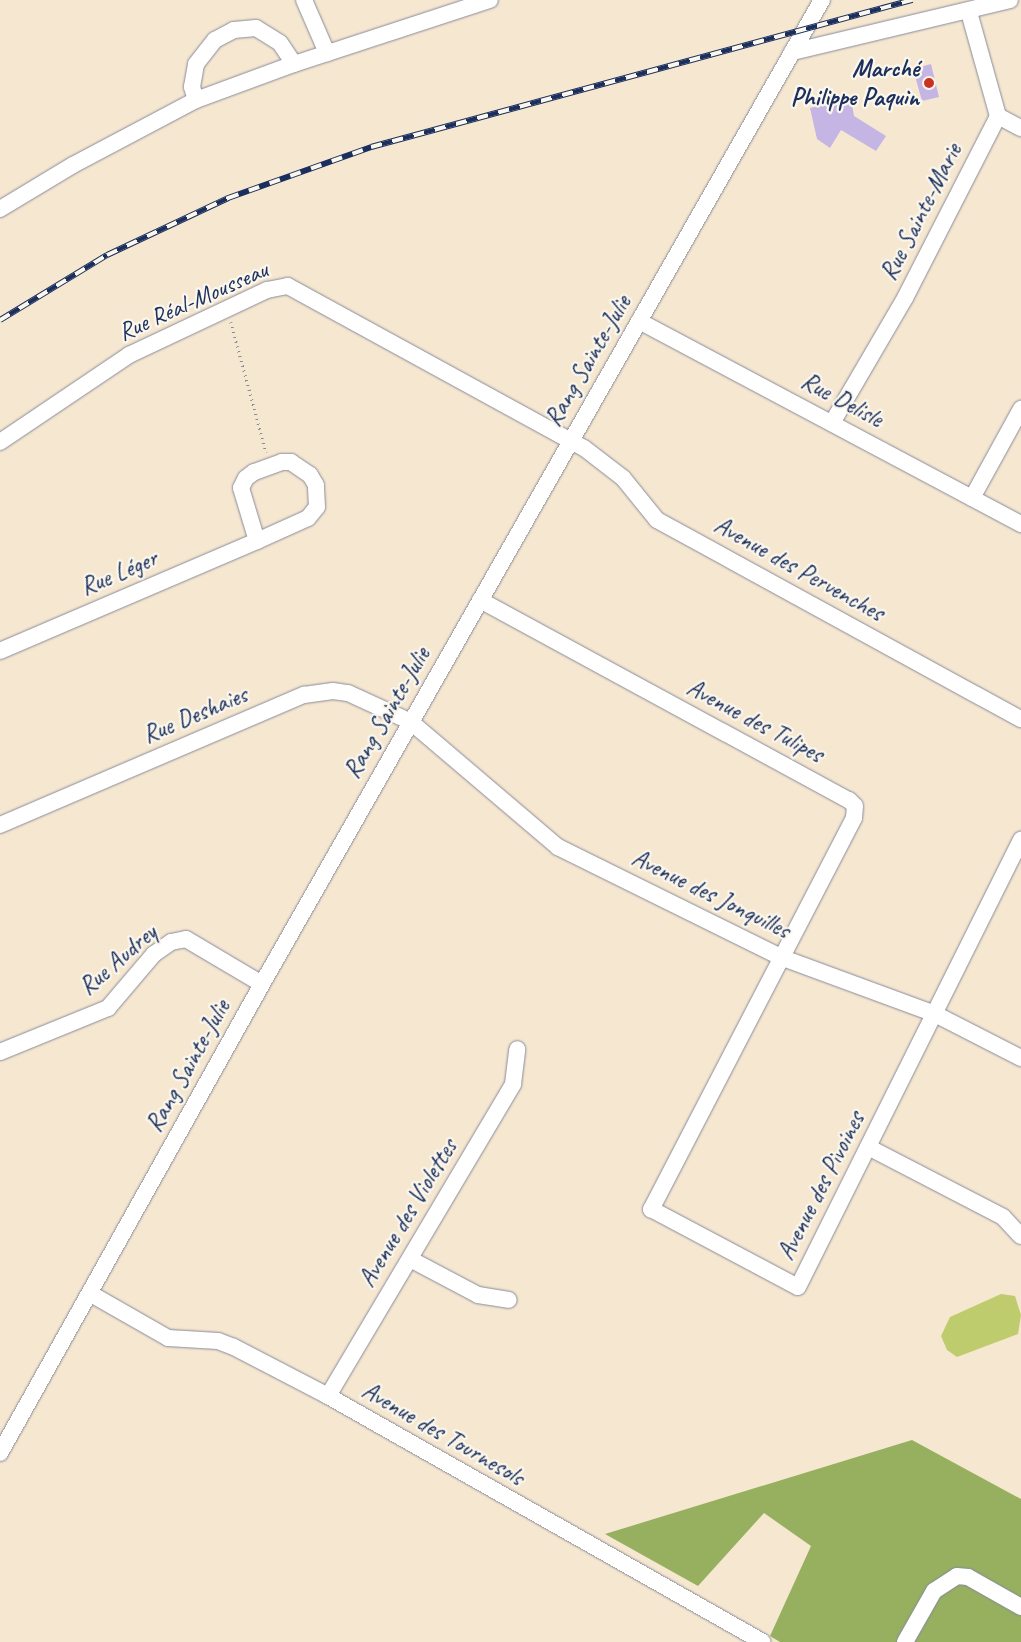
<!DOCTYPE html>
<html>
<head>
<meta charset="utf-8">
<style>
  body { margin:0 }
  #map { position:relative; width:1021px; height:1642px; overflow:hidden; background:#f6e7d1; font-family:Caveat,sans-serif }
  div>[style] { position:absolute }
  .green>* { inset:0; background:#bfcc6d }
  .forest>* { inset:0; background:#97b060 }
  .building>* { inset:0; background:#c5b5e4 }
  .path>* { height:2.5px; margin-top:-1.25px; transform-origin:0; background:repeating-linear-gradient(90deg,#888b98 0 1px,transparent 0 5px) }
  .roads { filter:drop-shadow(0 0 1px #888b98) drop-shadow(0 0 1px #888b98) }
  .minor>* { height:16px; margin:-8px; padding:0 8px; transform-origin:8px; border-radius:8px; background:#fff }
  .rail>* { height:5.5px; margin-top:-2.75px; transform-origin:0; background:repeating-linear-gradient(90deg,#fbf7ec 0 11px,#1b2f5e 0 22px); box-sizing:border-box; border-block:1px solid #1b2f5e }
  .dots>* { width:14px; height:14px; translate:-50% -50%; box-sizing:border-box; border:2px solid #fbf7ec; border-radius:50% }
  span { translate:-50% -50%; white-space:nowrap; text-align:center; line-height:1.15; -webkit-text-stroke:4.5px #fbf7ec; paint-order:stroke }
  .poi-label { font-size:25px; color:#1b2f5e; font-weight:700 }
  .right { translate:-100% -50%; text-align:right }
  .street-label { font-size:25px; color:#1b2f5e }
</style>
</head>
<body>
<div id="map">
  <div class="green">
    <div style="clip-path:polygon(1001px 1294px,1015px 1296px,1021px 1315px,1018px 1334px,957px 1357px,947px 1350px,941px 1336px,950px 1317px)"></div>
  </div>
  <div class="forest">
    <div style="clip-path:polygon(912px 1440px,1021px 1499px,1021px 1642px,780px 1642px,770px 1636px,811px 1546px,764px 1513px,698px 1586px,605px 1534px)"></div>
  </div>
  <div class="building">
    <div style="clip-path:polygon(931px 64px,939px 97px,922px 101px,913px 69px)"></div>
    <div style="clip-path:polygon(851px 99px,854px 116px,886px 136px,876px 151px,841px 130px,830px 148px,817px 139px,810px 108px)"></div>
  </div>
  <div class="path">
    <div style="left:231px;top:322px;width:135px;rotate:74.9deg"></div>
  </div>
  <div class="roads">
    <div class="minor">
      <div style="left:304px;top:0;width:58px;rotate:66.5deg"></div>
      <div style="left:792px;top:52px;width:224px;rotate:-13.4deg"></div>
      <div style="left:196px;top:100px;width:14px;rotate:-107deg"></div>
      <div style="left:192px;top:87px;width:23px;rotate:-80deg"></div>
      <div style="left:196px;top:64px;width:31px;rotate:-52deg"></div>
      <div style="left:215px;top:40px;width:21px;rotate:-28deg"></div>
      <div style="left:234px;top:30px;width:22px;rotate:-5deg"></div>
      <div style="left:256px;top:28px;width:28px;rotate:32deg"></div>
      <div style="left:280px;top:43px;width:25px;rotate:56deg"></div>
      <div style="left:998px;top:116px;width:26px;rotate:28deg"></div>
      <div style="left:0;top:209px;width:85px;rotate:-31.1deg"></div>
      <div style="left:73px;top:165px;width:139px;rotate:-27.9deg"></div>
      <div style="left:196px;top:100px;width:104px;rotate:-20.2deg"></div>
      <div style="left:294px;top:64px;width:206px;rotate:-18.1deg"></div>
      <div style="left:639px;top:321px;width:433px;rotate:28deg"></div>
      <div style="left:832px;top:423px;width:145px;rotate:-59.7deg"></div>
      <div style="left:905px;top:298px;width:204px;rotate:-62.9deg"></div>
      <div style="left:998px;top:116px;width:108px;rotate:-105.6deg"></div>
      <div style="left:0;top:442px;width:156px;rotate:-34deg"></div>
      <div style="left:129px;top:355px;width:153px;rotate:-25.2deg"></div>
      <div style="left:267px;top:290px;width:21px;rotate:-11deg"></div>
      <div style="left:288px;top:286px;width:337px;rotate:28.7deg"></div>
      <div style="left:584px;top:448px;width:49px;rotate:37.6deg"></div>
      <div style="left:623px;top:478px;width:54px;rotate:51deg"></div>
      <div style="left:657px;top:520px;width:415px;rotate:28.7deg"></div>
      <div style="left:972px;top:498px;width:102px;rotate:-61.2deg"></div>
      <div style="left:480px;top:600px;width:420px;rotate:28.5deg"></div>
      <div style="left:849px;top:800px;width:8px;rotate:45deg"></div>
      <div style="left:855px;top:806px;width:12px;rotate:95deg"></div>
      <div style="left:854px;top:818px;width:441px;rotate:117.4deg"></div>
      <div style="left:651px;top:1209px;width:166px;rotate:28deg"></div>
      <div style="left:798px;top:1287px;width:500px;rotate:-63.5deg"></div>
      <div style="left:0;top:651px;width:280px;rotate:-23.2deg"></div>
      <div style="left:257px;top:541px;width:56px;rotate:-24.3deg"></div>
      <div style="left:308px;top:518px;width:14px;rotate:-51deg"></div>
      <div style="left:317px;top:507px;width:22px;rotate:-93deg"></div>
      <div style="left:316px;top:485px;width:12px;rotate:-121deg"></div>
      <div style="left:310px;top:475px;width:23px;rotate:-146deg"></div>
      <div style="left:291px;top:462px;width:9px;rotate:180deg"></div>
      <div style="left:282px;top:462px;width:30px;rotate:160deg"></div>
      <div style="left:254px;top:472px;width:10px;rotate:143deg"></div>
      <div style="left:246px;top:478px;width:11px;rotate:117deg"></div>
      <div style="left:241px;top:488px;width:55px;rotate:73.2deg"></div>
      <div style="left:0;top:825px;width:331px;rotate:-23.2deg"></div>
      <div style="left:304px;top:695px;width:29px;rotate:-8deg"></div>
      <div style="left:333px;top:691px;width:15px;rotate:8deg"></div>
      <div style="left:348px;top:693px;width:69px;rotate:24.7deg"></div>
      <div style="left:411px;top:722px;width:193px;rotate:40.4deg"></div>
      <div style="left:558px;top:847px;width:251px;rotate:26.3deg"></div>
      <div style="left:783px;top:958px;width:162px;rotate:20.2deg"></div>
      <div style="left:935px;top:1014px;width:97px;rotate:27.1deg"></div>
      <div style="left:0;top:1052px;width:117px;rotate:-22.2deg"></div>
      <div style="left:108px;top:1008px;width:71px;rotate:-49.6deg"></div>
      <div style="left:154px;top:954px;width:21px;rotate:-35deg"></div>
      <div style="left:171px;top:942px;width:15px;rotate:-11deg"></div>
      <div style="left:186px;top:939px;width:88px;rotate:30.6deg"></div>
      <div style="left:868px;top:1147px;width:152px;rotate:27.4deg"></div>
      <div style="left:1003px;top:1217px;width:26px;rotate:47deg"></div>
      <div style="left:410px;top:1259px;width:77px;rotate:27.9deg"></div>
      <div style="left:478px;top:1295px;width:31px;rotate:9deg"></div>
      <div style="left:91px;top:1294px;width:89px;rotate:29.7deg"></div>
      <div style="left:168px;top:1338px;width:50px;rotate:3.4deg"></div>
      <div style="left:218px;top:1341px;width:17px;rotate:21deg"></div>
      <div style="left:234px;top:1347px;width:106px;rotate:27.5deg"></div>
      <div style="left:328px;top:1396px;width:499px;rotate:29.5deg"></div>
      <div style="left:328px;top:1396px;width:363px;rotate:-59.3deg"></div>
      <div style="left:513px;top:1084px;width:35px;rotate:-83deg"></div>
      <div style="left:0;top:1453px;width:537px;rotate:-60.81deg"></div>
      <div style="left:262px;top:984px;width:1132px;rotate:-60.36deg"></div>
      <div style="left:905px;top:1642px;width:59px;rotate:-60.4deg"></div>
      <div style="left:934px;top:1591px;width:27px;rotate:-33deg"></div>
      <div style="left:957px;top:1576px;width:11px;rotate:5deg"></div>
      <div style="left:968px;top:1577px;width:61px;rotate:29.5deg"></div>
    </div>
  </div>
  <div class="rail">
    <div style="left:0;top:320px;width:125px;rotate:-31.3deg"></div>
    <div style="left:107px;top:255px;width:134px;rotate:-25.2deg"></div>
    <div style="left:228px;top:198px;width:152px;rotate:-19.6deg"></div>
    <div style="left:371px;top:147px;width:561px;rotate:-15.2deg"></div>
  </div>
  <div class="dots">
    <div style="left:929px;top:83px;background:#c8321e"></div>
  </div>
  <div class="poi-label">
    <span class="right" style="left:919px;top:83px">Marché<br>Philippe Paquin</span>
  </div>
  <div class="street-label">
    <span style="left:921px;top:212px;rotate:-63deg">Rue Sainte-Marie</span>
    <span style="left:193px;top:301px;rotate:-24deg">Rue Réal-Mousseau</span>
    <span style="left:588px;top:361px;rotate:-60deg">Rang Sainte-Julie</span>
    <span style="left:842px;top:400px;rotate:28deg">Rue Delisle</span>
    <span style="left:799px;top:569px;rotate:29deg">Avenue des Pervenches</span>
    <span style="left:119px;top:573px;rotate:-23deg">Rue Léger</span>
    <span style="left:387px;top:713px;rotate:-60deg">Rang Sainte-Julie</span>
    <span style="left:195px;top:715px;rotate:-23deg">Rue Deshaies</span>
    <span style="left:755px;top:721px;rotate:28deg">Avenue des Tulipes</span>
    <span style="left:711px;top:894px;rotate:26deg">Avenue des Jonquilles</span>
    <span style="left:118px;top:960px;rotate:-41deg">Rue Audrey</span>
    <span style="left:188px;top:1066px;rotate:-61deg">Rang Sainte-Julie</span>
    <span style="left:821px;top:1186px;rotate:-63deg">Avenue des Pivoines</span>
    <span style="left:408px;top:1213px;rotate:-59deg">Avenue des Violettes</span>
    <span style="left:443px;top:1434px;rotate:30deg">Avenue des Tournesols</span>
  </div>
</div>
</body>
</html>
